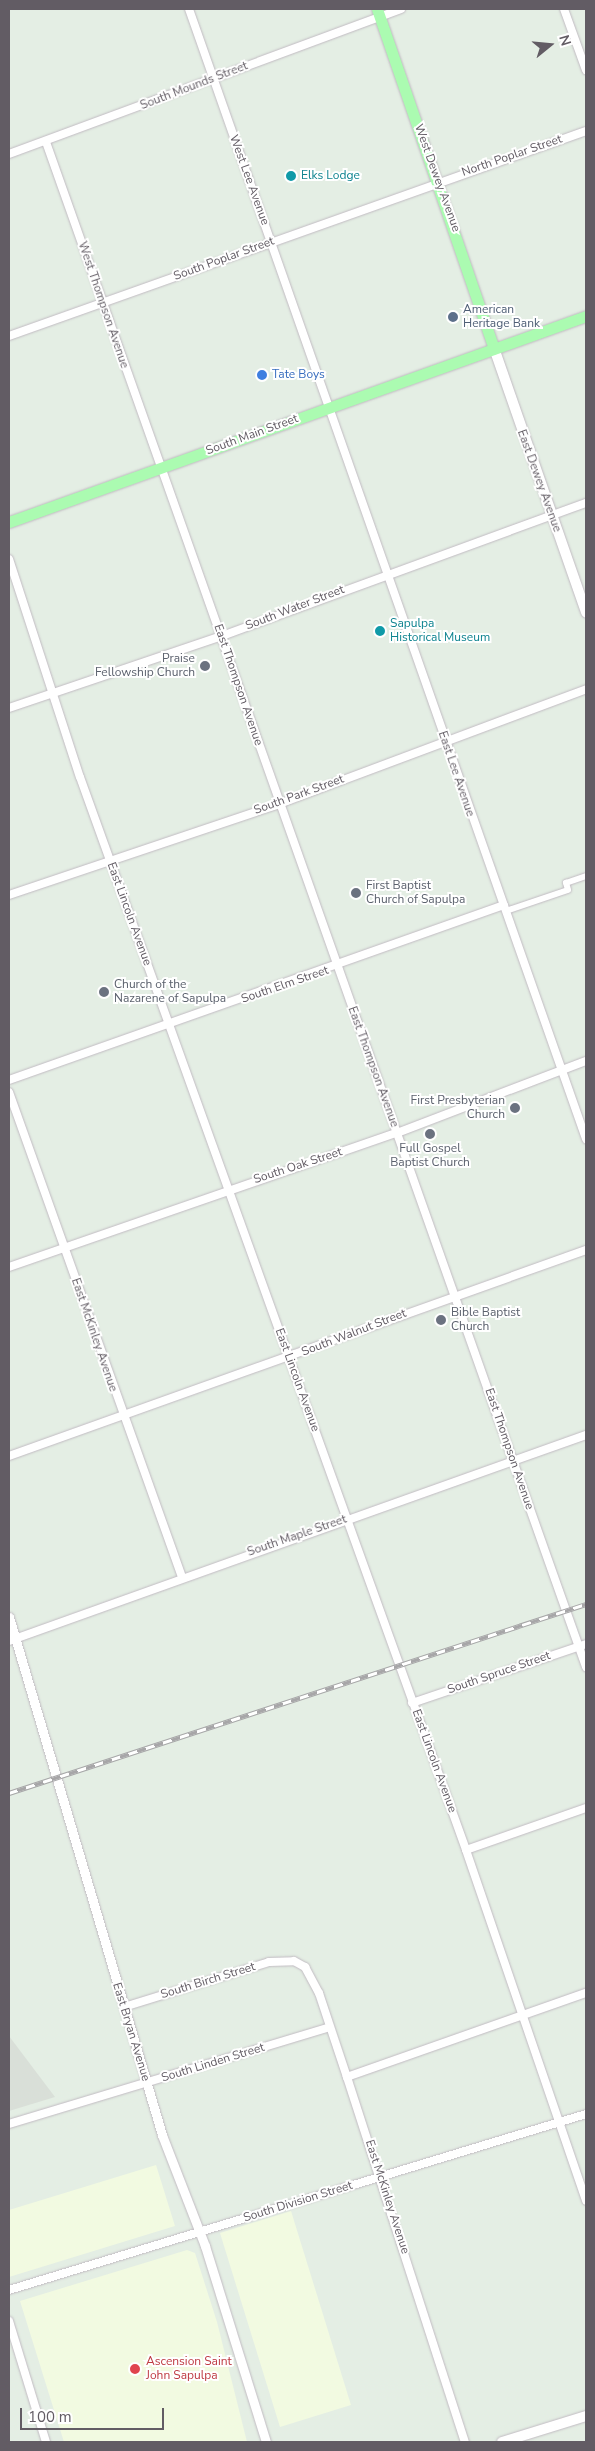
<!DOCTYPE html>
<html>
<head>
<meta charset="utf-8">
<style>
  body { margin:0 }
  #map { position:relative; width:595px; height:2451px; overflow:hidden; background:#e4eee4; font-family:"Nunito Sans",sans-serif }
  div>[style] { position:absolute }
  .industrial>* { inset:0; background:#d9dfd8 }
  .medical>* { inset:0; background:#f2fae1 }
  .roads { filter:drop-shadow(0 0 1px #c1bbc2) drop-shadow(0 0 1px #c1bbc2) }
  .pedestrian>* { height:5.5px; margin:-2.75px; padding:0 2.75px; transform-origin:2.75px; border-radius:2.75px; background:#fff }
  .minor>* { height:8px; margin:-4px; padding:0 4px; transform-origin:4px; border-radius:4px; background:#fff }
  .tertiary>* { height:9px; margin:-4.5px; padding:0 4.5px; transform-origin:4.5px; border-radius:4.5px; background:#fff }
  .secondary>* { height:10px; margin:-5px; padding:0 5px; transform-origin:5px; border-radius:5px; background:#fff }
  .primary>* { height:11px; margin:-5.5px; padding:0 5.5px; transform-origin:5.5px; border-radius:5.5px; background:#abfbb1 }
  .rail>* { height:5px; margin-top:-2.5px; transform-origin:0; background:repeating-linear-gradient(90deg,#fff 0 9px,#a7a6a8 0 18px); box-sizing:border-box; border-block:1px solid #a7a6a8 }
  .dots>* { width:14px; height:14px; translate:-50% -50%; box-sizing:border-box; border:2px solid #fff; border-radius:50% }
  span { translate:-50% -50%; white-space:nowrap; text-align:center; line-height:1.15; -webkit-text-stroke:4px #fff; paint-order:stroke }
  .street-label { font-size:12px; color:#625c64 }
  .culture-label { font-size:12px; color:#0d838f }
  .left { translate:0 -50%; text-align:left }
  .service-label { font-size:12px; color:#4e5e75 }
  .shop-label { font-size:12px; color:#366cbe }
  .worship-label { font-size:12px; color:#5b616d }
  .right { translate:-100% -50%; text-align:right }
  .health-label { font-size:12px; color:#be3a42 }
  .frame { position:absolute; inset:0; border:10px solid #625c64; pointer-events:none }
  .north { position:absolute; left:525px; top:20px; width:50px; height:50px; -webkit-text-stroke:4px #fff; paint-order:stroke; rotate:73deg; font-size:14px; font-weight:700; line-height:20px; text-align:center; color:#625c64 }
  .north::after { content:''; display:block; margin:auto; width:18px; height:22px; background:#625c64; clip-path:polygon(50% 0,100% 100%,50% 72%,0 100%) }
  .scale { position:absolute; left:20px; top:2408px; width:144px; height:22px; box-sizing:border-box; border:2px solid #625c64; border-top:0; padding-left:6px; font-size:15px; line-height:18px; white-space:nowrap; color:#625c64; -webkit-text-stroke:4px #fff; paint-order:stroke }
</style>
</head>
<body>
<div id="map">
  <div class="industrial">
    <div style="clip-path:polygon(9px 2036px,55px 2097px,9px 2111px)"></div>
  </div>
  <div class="medical">
    <div style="clip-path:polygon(156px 2165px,175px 2226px,9px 2277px,9px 2210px)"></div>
    <div style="clip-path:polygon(291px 2211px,351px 2405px,280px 2427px,220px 2233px)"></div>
    <div style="clip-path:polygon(187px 2250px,195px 2253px,217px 2322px,247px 2442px,64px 2442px,20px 2301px)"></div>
  </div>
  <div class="roads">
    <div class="pedestrian">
      <div style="left:506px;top:911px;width:65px;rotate:-18.7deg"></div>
      <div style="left:568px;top:890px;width:7px;rotate:-106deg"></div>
      <div style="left:566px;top:883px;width:21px;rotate:-19deg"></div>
    </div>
    <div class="minor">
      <div style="left:189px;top:9px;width:1198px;rotate:70.64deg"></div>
      <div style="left:564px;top:9px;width:65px;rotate:70.2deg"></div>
      <div style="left:46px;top:142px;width:1618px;rotate:70.5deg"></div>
      <div style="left:9px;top:154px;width:418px;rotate:-20.3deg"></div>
      <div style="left:9px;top:336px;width:612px;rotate:-19.56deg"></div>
      <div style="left:9px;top:559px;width:229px;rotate:72deg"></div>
      <div style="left:80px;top:777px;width:1140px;rotate:70.21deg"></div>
      <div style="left:466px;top:1850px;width:371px;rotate:71.1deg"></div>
      <div style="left:9px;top:708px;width:225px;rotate:-18.7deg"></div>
      <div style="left:222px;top:636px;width:388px;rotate:-20.1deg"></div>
      <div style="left:9px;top:895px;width:285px;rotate:-18.6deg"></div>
      <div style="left:279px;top:804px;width:328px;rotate:-20.5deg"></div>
      <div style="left:9px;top:1080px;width:525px;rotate:-19.47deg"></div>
      <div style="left:9px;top:1092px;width:515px;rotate:70.37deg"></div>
      <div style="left:9px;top:1267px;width:410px;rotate:-19.1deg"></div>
      <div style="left:397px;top:1133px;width:202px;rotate:-20.9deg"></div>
      <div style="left:9px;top:1456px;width:613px;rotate:-19.65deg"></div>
      <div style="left:9px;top:1641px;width:613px;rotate:-19.65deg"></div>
      <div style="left:412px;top:1703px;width:184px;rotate:-18.7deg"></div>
      <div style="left:466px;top:1850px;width:127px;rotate:-19.3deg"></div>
      <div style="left:124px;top:2007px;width:152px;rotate:-17.2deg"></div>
      <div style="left:269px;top:1962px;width:25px;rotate:-2deg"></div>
      <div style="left:294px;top:1961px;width:13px;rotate:29deg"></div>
      <div style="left:305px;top:1967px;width:30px;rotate:62deg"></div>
      <div style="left:319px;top:1993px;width:89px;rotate:71.6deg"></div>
      <div style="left:347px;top:2077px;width:384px;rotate:72.1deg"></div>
      <div style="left:347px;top:2077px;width:253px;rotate:-19.4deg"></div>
      <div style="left:9px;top:2124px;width:335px;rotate:-16.8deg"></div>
      <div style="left:9px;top:2290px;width:603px;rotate:-16.96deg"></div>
      <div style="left:9px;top:2321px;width:127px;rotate:73deg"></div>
    </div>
    <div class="tertiary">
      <div style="left:9px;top:1617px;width:540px;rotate:73.54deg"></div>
      <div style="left:162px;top:2135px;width:119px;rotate:68.8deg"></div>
      <div style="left:205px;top:2246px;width:205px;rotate:72.7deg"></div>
    </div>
    <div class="secondary">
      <div style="left:494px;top:348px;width:280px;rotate:70.8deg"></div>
      <div style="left:502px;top:2442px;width:88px;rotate:-17.2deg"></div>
    </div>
    <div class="primary">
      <div style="left:377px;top:9px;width:359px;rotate:71deg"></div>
      <div style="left:9px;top:522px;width:613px;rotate:-19.65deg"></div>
    </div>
  </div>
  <div class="rail">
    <div style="left:9px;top:1793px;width:607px;rotate:-18.14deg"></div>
  </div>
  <div class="dots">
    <div style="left:291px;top:176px;background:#0f9aa8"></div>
    <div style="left:453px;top:317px;background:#5c6f8a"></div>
    <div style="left:262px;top:375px;background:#3f7fe0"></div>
    <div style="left:380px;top:631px;background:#0f9aa8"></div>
    <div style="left:205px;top:666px;background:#6b7280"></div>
    <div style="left:356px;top:893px;background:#6b7280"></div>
    <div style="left:104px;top:992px;background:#6b7280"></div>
    <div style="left:515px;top:1108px;background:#6b7280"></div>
    <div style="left:430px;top:1134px;background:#6b7280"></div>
    <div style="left:441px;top:1320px;background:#6b7280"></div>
    <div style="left:135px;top:2369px;background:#e0444e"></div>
  </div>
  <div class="street-label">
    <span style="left:194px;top:86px;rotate:-21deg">South Mounds Street</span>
    <span style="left:512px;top:156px;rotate:-19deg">North Poplar Street</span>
    <span style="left:437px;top:178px;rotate:70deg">West Dewey Avenue</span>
    <span style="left:249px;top:180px;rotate:70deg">West Lee Avenue</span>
    <span style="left:224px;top:259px;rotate:-20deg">South Poplar Street</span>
    <span style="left:103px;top:305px;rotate:71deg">West Thompson Avenue</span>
    <span style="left:252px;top:435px;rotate:-20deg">South Main Street</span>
    <span style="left:539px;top:481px;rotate:70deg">East Dewey Avenue</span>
    <span style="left:295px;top:608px;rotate:-21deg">South Water Street</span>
    <span style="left:238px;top:685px;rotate:71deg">East Thompson Avenue</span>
    <span style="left:456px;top:774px;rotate:71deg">East Lee Avenue</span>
    <span style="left:299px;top:795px;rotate:-20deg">South Park Street</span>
    <span style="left:129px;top:914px;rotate:70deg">East Lincoln Avenue</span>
    <span style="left:285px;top:985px;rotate:-19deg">South Elm Street</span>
    <span style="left:373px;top:1067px;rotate:70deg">East Thompson Avenue</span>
    <span style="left:298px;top:1166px;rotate:-18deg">South Oak Street</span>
    <span style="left:354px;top:1333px;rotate:-21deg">South Walnut Street</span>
    <span style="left:94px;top:1335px;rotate:71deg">East McKinley Avenue</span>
    <span style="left:297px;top:1380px;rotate:70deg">East Lincoln Avenue</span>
    <span style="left:509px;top:1449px;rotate:71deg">East Thompson Avenue</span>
    <span style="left:297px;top:1536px;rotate:-19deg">South Maple Street</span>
    <span style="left:499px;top:1673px;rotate:-19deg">South Spruce Street</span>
    <span style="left:434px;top:1761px;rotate:70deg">East Lincoln Avenue</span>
    <span style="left:208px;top:1981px;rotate:-17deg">South Birch Street</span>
    <span style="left:131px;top:2032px;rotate:73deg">East Bryan Avenue</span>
    <span style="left:213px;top:2063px;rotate:-17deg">South Linden Street</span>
    <span style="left:387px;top:2197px;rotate:72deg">East McKinley Avenue</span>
    <span style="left:298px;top:2202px;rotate:-17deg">South Division Street</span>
  </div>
  <div class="culture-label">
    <span class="left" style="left:301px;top:176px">Elks Lodge</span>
    <span class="left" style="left:390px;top:631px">Sapulpa<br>Historical Museum</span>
  </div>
  <div class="service-label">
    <span class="left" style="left:463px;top:317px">American<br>Heritage Bank</span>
  </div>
  <div class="shop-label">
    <span class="left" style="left:272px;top:375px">Tate Boys</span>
  </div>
  <div class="worship-label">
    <span class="right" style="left:195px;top:666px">Praise<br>Fellowship Church</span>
    <span class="left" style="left:366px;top:893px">First Baptist<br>Church of Sapulpa</span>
    <span class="left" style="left:114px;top:992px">Church of the<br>Nazarene of Sapulpa</span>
    <span class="right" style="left:505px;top:1108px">First Presbyterian<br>Church</span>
    <span style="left:430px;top:1156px">Full Gospel<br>Baptist Church</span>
    <span class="left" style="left:451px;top:1320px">Bible Baptist<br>Church</span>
  </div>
  <div class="health-label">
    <span class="left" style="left:146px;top:2369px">Ascension Saint<br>John Sapulpa</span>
  </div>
  <div class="frame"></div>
  <div class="north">N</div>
  <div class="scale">100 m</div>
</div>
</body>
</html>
